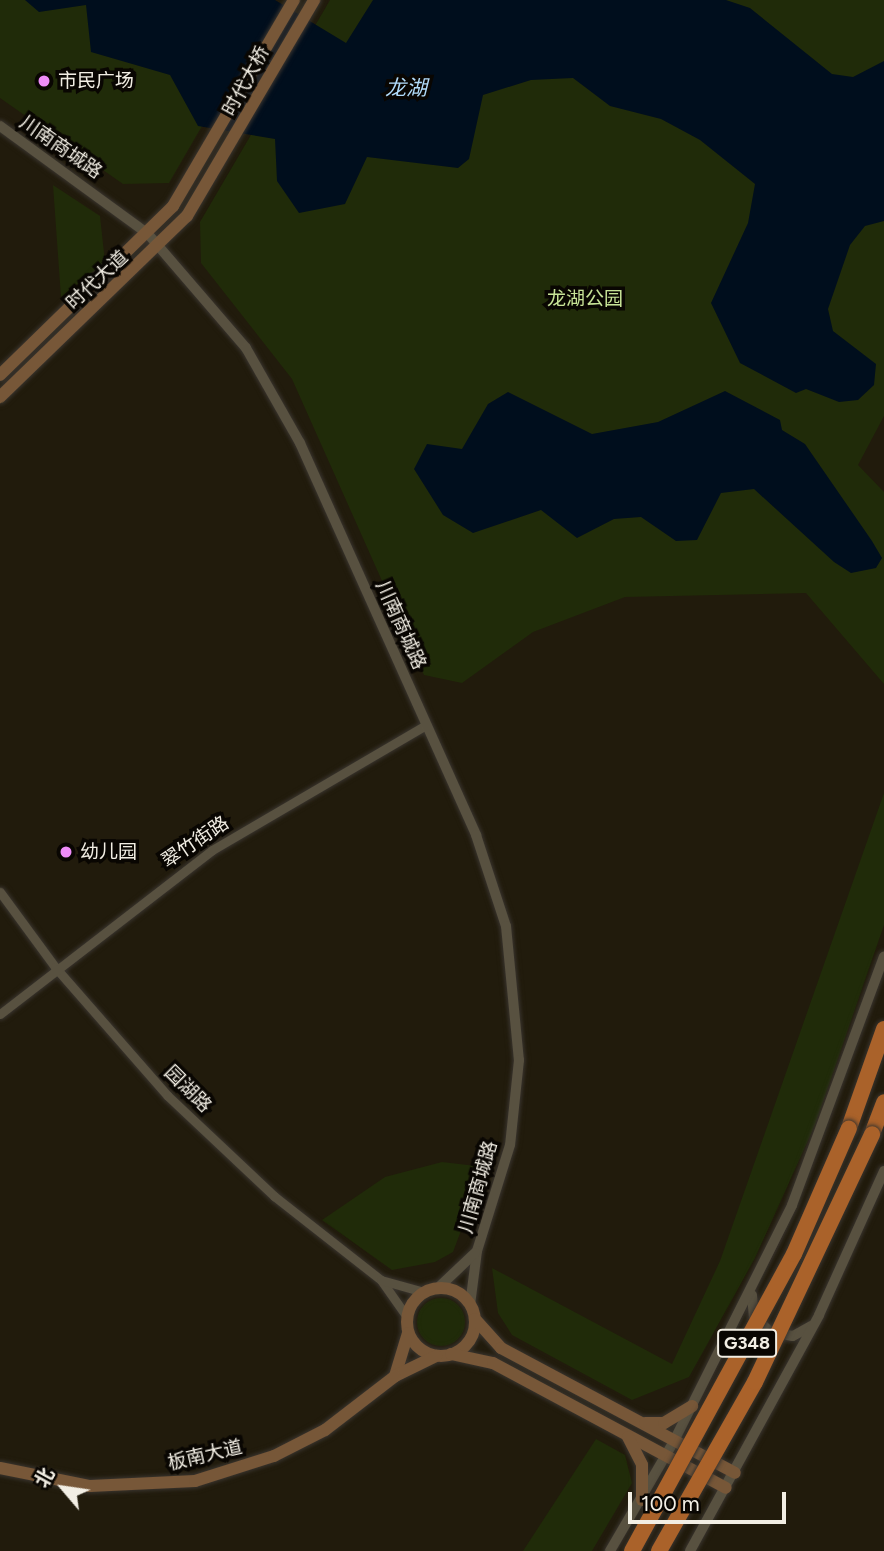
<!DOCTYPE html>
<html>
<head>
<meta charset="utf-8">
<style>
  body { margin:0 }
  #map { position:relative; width:884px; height:1551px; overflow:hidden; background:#211b0c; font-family:Figtree,"Noto Sans SC",sans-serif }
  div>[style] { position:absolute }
  .green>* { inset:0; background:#202b09 }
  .round { border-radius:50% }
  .water>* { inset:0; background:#000e1d }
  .roads { filter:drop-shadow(0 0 2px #39342e) drop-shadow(0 0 2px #39342e) }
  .minor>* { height:9px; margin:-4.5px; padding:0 4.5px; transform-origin:4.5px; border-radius:4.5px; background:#585140 }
  .tertiary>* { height:10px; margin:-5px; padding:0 5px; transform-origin:5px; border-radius:5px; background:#585140 }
  .secondary>* { height:12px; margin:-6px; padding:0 6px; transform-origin:6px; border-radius:6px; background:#775738 }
  .secondary>.ring { margin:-6px; padding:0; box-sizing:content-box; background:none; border:12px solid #775738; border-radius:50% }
  .trunk>* { height:16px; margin:-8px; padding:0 8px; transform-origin:8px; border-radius:8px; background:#aa622a }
  .bridges { filter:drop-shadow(0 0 2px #39342e) drop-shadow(0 0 2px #39342e) }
  .trunk-bridge>* { height:16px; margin:-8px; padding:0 8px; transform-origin:8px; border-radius:8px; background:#aa622a }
  .dots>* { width:19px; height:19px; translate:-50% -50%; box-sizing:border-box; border:4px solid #090602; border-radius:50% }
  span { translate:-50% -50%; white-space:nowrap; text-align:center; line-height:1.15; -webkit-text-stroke:7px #090602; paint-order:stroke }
  .shield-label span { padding:2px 5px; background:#090602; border:2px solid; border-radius:5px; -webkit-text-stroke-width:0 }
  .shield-label { font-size:18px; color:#f2eee4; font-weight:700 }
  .poi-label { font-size:19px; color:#f2eee4 }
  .left { translate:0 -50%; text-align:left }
  .street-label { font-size:19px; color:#f2eee4 }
  .park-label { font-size:19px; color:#c7e397 }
  .water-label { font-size:21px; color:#b1dbfa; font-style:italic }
  .north { position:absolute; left:28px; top:1453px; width:70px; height:70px; -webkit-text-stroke:5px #090602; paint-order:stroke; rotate:299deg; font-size:19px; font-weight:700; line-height:28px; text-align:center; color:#f2eee4 }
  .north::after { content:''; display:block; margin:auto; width:24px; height:32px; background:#f2eee4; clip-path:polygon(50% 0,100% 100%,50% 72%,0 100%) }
  .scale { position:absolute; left:628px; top:1492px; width:158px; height:32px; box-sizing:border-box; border:4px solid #f2eee4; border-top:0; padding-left:9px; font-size:21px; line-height:24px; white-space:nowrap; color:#f2eee4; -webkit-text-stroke:5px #090602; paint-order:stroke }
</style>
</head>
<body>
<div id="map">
  <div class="green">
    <div style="clip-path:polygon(0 0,275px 0,169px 183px,123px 184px,0 98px)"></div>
    <div style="clip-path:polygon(330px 0,884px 0,884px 416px,858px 465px,884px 492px,884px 684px,806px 593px,625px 597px,533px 632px,462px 683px,424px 675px,292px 379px,201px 263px,200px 222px)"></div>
    <div style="clip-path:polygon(53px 185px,100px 216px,105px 262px,61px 297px)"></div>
    <div style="clip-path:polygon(884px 793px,884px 925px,815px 1125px,755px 1258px,689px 1377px,632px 1400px,512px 1335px,498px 1313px,492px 1268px,672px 1364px,720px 1261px)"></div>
    <div style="clip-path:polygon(442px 1162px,485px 1167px,453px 1252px,435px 1262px,392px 1270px,322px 1220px,385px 1177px)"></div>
    <div class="round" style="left:417px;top:1298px;width:48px;height:48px"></div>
    <div style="clip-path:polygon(596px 1439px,625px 1455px,632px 1483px,592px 1551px,523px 1551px)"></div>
  </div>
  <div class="water">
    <div style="clip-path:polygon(25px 0,275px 0,346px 43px,373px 0,726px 0,750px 8px,832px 74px,853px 77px,884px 61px,884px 221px,865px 226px,850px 245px,828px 309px,833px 331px,876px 364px,874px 385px,858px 400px,839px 402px,806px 389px,796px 393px,740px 363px,711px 303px,748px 223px,755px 184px,700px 140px,661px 119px,610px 106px,573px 78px,531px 80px,483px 95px,469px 159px,458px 168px,367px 157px,345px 204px,299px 213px,277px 181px,275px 139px,198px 126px,170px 75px,91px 52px,86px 5px,39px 12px)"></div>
    <div style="clip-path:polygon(725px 391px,780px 420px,782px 430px,805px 444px,872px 541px,882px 558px,876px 568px,851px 573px,834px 562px,754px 489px,721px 493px,697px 540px,676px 541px,641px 517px,614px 519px,577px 538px,541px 510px,473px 533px,443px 515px,414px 469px,427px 444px,462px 449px,488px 404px,508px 392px,592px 434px,658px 422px)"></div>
  </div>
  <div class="roads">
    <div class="minor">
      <div style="left:0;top:892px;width:93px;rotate:53.7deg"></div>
      <div style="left:55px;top:967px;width:171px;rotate:48.8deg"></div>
      <div style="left:168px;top:1096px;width:146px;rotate:43.3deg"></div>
      <div style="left:274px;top:1196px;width:136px;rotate:38.1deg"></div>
      <div style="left:0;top:1014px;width:268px;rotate:-37.7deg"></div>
      <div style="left:212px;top:850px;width:248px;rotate:-30.3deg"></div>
      <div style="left:407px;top:1317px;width:45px;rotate:-125.1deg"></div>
      <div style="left:381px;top:1280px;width:45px;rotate:15.6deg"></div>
    </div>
    <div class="tertiary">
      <div style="left:0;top:126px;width:183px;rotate:36.1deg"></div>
      <div style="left:148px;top:234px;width:150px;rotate:49.3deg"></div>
      <div style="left:246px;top:348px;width:109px;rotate:60.4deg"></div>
      <div style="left:300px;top:443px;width:430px;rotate:65.8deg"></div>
      <div style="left:476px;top:835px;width:96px;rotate:71.8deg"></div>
      <div style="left:506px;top:926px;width:135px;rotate:84.5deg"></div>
      <div style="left:519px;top:1060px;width:85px;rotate:96deg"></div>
      <div style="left:510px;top:1145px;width:111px;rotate:107.3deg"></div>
      <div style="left:477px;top:1251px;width:54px;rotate:97.4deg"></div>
      <div style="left:438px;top:1288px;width:51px;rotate:-43.4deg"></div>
      <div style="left:752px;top:1295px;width:21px;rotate:85deg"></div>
      <div style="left:754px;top:1316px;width:23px;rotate:45deg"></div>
      <div style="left:770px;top:1332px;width:23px;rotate:10deg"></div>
      <div style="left:793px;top:1336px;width:21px;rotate:-29deg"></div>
      <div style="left:610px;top:1551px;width:127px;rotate:-59.8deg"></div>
      <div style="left:674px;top:1441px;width:264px;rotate:-63.4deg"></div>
      <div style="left:792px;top:1205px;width:265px;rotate:-69.7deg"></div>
      <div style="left:690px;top:1551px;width:269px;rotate:-61.3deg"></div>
      <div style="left:819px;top:1315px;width:158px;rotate:-65.7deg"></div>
    </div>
    <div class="secondary">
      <div style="left:0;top:375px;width:242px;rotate:-44.3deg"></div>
      <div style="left:173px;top:206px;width:239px;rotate:-59.6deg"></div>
      <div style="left:0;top:397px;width:260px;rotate:-44.1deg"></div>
      <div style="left:187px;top:216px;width:251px;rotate:-59.5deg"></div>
      <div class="ring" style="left:407px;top:1288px;width:56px;height:56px"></div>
      <div style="left:475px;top:1319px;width:39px;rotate:48deg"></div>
      <div style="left:501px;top:1348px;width:265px;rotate:28.1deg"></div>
      <div style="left:408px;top:1333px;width:45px;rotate:106.8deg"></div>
      <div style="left:395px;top:1376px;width:46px;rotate:-26deg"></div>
      <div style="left:451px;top:1354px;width:43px;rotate:12.1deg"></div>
      <div style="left:493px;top:1363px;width:264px;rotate:28.2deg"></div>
      <div style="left:645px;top:1423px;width:19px"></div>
      <div style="left:664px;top:1423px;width:33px;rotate:-31deg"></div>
      <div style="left:628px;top:1437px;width:31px;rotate:63deg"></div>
      <div style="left:642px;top:1465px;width:35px;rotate:90deg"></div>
      <div style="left:0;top:1468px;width:92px;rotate:11.3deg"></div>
      <div style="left:90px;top:1486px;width:105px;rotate:-2.7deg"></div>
      <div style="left:195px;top:1481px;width:83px;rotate:-17.6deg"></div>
      <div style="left:274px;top:1456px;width:57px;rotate:-27deg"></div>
      <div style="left:325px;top:1430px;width:88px;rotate:-37.6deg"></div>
    </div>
    <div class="trunk">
      <div style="left:849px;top:1128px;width:105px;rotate:-70.5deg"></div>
      <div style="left:872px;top:1134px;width:34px;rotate:-69deg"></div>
    </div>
  </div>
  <div class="bridges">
    <div class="trunk-bridge">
      <div style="left:632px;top:1551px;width:338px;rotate:-61.4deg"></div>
      <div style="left:794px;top:1254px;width:137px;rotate:-66.4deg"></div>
      <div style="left:659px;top:1551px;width:194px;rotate:-60.4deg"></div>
      <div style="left:755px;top:1382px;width:274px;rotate:-64.7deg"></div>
    </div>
  </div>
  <div class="dots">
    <div style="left:44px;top:81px;background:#ee8cf8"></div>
    <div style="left:66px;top:852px;background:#ee8cf8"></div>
  </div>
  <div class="shield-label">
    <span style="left:747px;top:1343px">G348</span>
  </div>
  <div class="poi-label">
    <span class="left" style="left:58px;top:81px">市民广场</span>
    <span class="left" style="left:80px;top:852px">幼儿园</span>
  </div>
  <div class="street-label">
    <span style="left:246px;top:81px;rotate:-61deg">时代大桥</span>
    <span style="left:61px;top:147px;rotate:35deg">川南商城路</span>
    <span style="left:97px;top:280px;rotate:-43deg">时代大道</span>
    <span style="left:401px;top:625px;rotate:66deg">川南商城路</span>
    <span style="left:195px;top:842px;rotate:-34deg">翠竹街路</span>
    <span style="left:188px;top:1089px;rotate:45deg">园湖路</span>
    <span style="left:478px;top:1187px;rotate:-74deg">川南商城路</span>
    <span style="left:205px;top:1455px;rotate:-13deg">板南大道</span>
  </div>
  <div class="park-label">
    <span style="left:585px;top:299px">龙湖公园</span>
  </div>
  <div class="water-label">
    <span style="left:406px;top:88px">龙湖</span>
  </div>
  <div class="north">北</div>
  <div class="scale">100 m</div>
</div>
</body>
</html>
